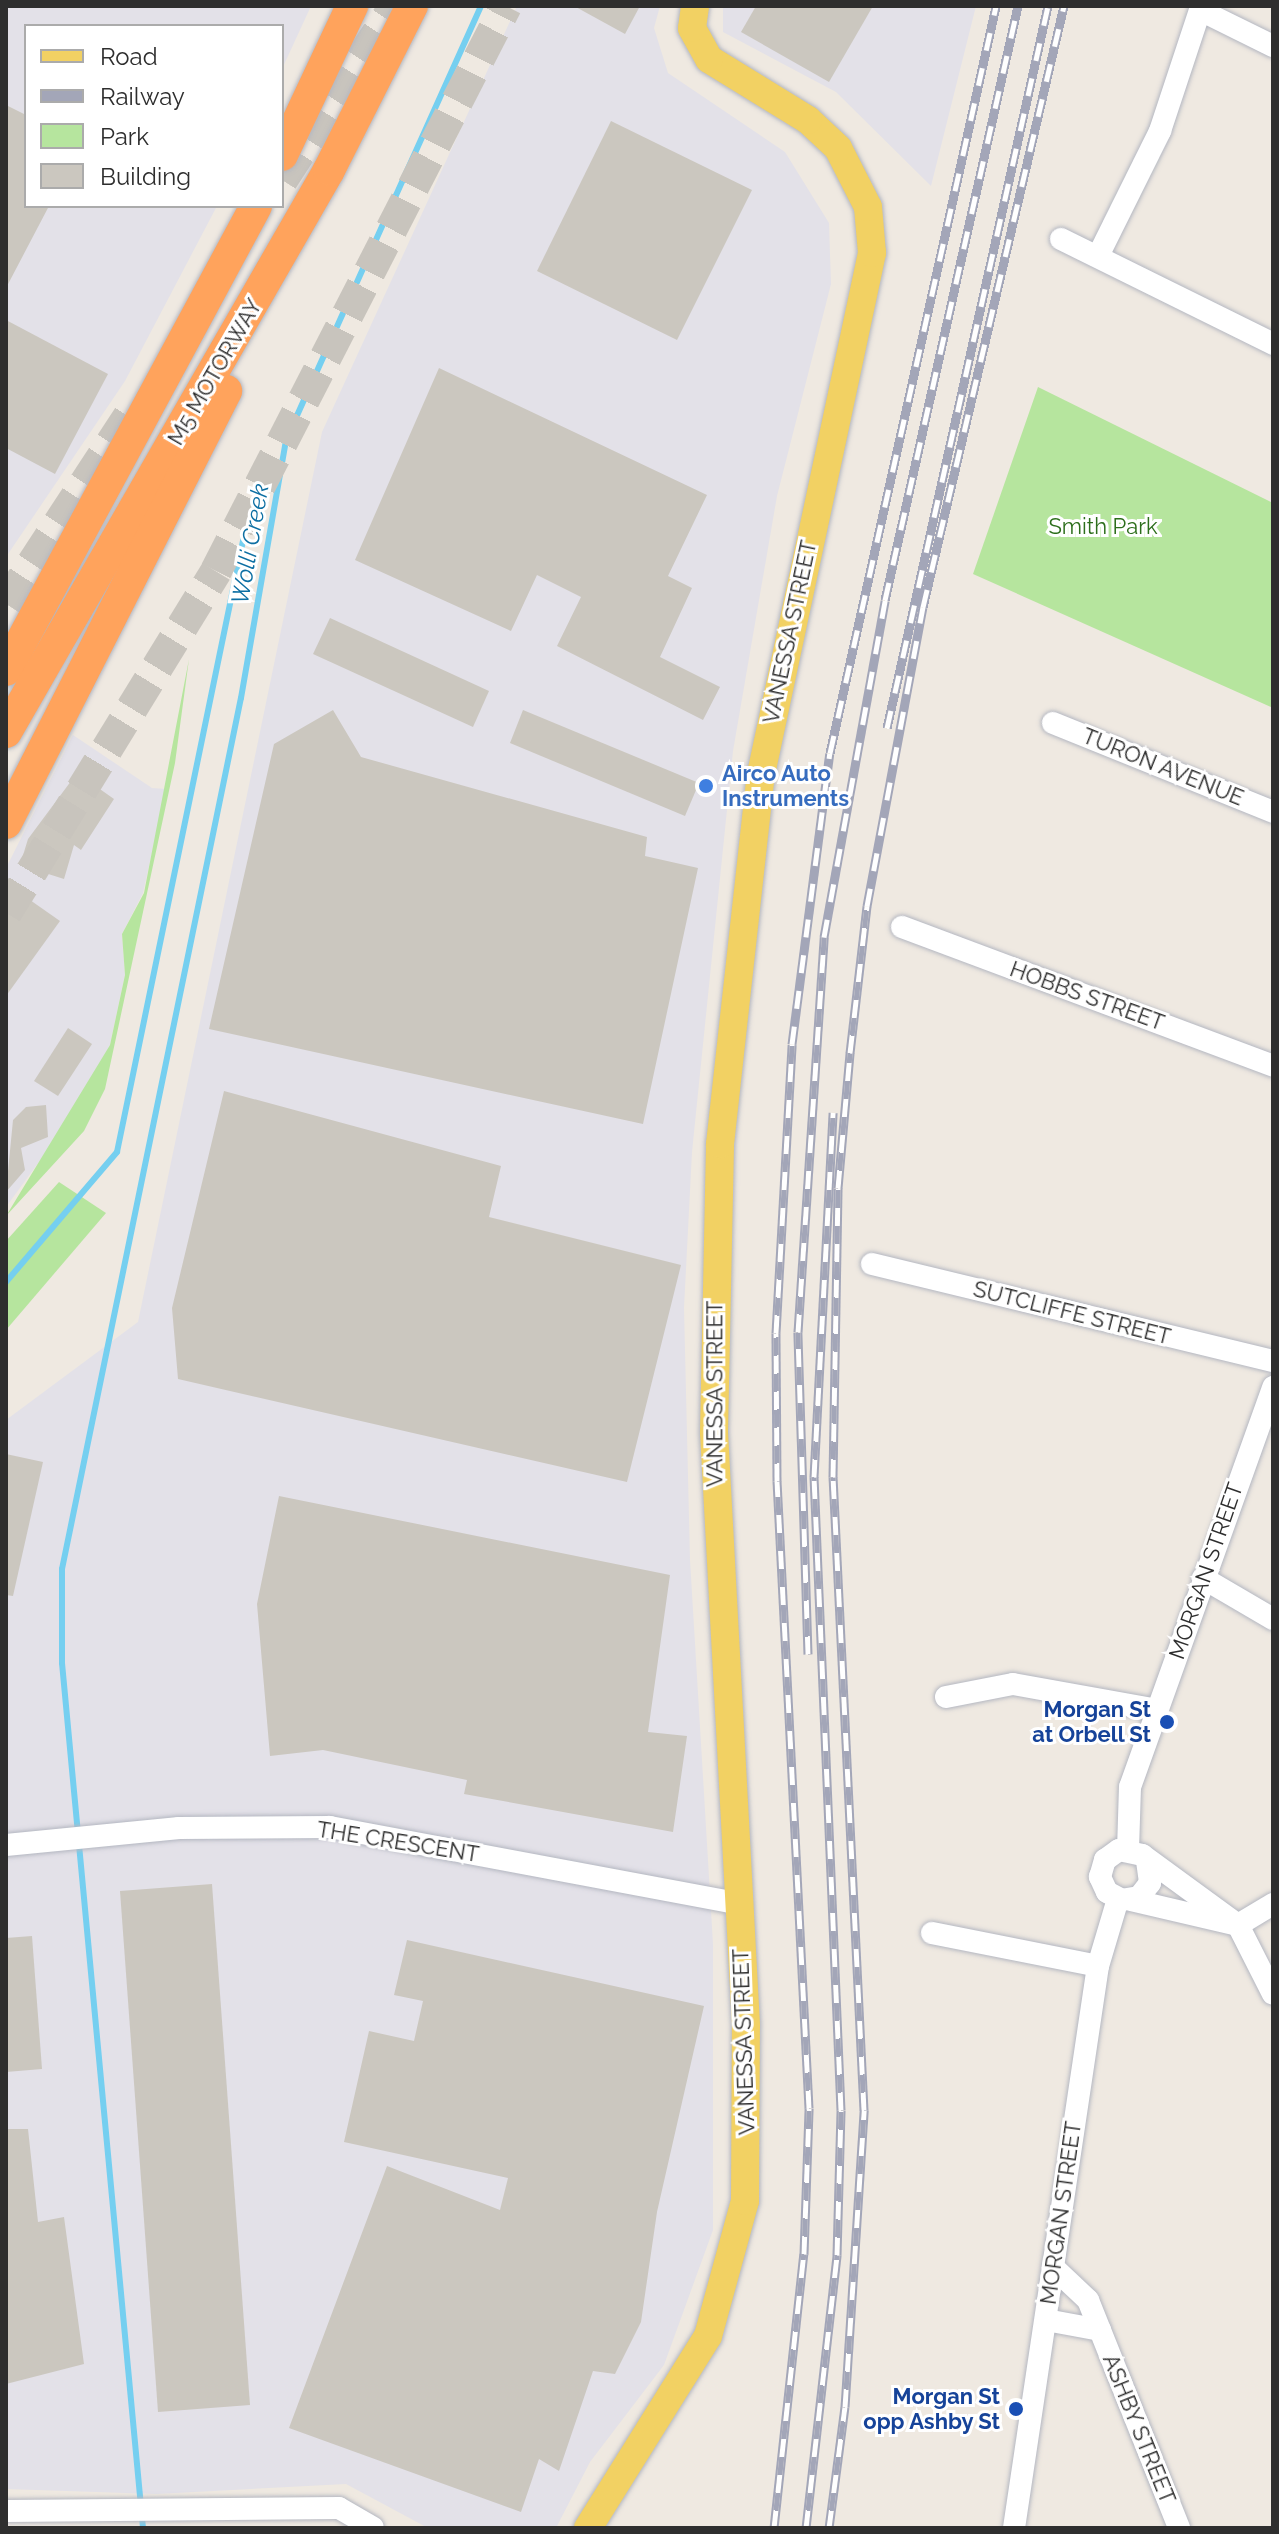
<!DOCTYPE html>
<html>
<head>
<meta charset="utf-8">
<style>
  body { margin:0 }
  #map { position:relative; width:1279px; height:2534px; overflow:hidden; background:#efe9e1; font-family:Raleway,sans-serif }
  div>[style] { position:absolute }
  .industrial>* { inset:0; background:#e3e1e8 }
  .green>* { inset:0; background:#b6e59e }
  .stream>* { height:6px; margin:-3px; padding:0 3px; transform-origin:3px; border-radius:3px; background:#75cff0 }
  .building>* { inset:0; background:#cbc7bf }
  .highway-tunnel>* { height:32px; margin-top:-16px; transform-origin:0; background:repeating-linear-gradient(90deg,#c8c4bd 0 32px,transparent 0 48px) }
  .roads { filter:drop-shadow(0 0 2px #b4b7c1) drop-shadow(0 0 2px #b4b7c1) }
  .minor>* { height:22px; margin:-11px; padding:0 11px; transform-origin:11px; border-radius:11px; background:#fff }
  .major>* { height:28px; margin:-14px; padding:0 14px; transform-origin:14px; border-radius:14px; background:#f2d163 }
  .highway>* { height:32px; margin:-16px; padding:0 16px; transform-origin:16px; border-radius:16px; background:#ffa35c }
  .rail>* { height:9px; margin-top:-4.5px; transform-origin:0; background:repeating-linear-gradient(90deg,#fff 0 18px,#a3a6b8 0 36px); box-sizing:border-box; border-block:2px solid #a3a6b8 }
  .dots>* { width:22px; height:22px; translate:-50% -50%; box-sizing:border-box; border:4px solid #fff; border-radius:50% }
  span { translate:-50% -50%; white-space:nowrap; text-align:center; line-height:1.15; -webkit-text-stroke:6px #fff; paint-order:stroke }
  .street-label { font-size:22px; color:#2e2e2e }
  .park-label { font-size:22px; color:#2c6e1b }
  .shop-label { font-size:22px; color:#366cbe; font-weight:700 }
  .left { translate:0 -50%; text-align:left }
  .transit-label { font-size:22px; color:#164399; font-weight:700 }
  .right { translate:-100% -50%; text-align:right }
  .water-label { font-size:24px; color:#0d6fa3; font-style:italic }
  .frame { position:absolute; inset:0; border:8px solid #2e2e2e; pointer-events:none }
  .legend { position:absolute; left:24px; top:24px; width:260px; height:184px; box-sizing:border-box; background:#fff; border:2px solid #ababab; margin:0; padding:10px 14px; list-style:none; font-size:24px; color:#2e2e2e }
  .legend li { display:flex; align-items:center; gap:16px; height:40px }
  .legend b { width:40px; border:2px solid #ababab }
</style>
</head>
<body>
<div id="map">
  <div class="industrial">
    <div style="clip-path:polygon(6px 6px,311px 6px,282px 69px,282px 26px,26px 26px,26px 206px,217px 206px,125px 381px,6px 557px)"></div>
    <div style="clip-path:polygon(517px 6px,660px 6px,654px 28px,668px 73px,785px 152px,829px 223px,831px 284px,777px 496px,733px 751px,692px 1152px,684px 1308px,690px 1560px,713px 1944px,713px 2230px,664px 2365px,590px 2462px,556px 2528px,428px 2528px,346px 2484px,156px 2494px,6px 2489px,6px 1420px,138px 1322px,322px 432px)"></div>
    <div style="clip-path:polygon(723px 6px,976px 6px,931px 186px,836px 92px,723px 32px)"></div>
    <div style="clip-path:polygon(73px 735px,152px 788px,166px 789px,143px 893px,122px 934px,125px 975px,110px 1045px,71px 1118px,6px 1207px,6px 868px)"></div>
  </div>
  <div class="green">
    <div style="clip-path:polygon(1038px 387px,1273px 503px,1273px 708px,973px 574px)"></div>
    <div style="clip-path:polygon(189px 659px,175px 763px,105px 1089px,84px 1131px,6px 1216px,110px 1045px,125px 975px,122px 934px,144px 893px)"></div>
    <div style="clip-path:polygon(59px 1182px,106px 1213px,6px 1330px,6px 1241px)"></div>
  </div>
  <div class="stream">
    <div style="left:6px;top:1282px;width:171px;rotate:-49.5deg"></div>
    <div style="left:117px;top:1152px;width:629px;rotate:-78.35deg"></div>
    <div style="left:143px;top:2528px;width:869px;rotate:-95.35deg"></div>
    <div style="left:62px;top:1663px;width:94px;rotate:-90deg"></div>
    <div style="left:62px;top:1569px;width:889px;rotate:-78.39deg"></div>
    <div style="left:241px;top:698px;width:262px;rotate:-80.1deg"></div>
    <div style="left:286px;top:440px;width:476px;rotate:-65.8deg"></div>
  </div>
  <div class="building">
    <div style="clip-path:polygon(574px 6px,640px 6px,625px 34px)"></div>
    <div style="clip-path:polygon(756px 6px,873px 6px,829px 82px,741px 32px)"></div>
    <div style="clip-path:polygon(6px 105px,26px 115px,26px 206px,49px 206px,6px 288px)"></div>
    <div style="clip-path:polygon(611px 121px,752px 190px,677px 340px,537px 271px)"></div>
    <div style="clip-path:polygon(6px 320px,108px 374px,55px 474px,6px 448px)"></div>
    <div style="clip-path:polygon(439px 368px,707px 495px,668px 576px,692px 588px,660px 657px,720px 687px,703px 720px,557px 646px,581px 597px,537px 575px,511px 631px,355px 560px)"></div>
    <div style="clip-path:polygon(330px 618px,489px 691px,473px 727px,313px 654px)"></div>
    <div style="clip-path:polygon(333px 710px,361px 757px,647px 837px,645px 856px,698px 868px,643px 1124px,209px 1029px,274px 744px)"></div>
    <div style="clip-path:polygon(523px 710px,699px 783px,685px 816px,510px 743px)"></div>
    <div style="clip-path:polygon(77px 773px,114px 799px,81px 850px,74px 845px,64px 879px,20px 865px,28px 839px)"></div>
    <div style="clip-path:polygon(20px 893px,60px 921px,6px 996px,6px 913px)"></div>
    <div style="clip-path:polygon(68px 1028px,92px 1044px,58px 1096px,34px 1081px)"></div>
    <div style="clip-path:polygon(224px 1091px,501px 1166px,489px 1217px,681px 1265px,627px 1482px,178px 1379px,172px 1308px)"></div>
    <div style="clip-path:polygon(46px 1105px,48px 1137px,21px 1148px,25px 1170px,6px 1192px,13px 1120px,26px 1107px)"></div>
    <div style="clip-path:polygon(6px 1454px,43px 1462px,13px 1596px,6px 1595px)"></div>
    <div style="clip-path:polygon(279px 1496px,670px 1575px,648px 1732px,687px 1736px,673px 1832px,464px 1794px,467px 1780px,323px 1750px,270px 1756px,257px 1604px)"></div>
    <div style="clip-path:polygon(212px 1884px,250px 2405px,158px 2412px,120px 1891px)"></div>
    <div style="clip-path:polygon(32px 1936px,42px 2069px,6px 2072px,6px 1938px)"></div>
    <div style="clip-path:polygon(407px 1940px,704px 2006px,657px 2212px,641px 2322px,615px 2374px,593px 2371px,559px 2471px,539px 2459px,521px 2512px,289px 2428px,387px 2166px,500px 2210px,508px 2178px,344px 2142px,369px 2031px,414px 2041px,423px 2001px,394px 1995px)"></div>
    <div style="clip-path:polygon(6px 2129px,28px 2129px,38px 2222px,64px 2217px,84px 2364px,6px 2384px)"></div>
  </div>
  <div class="highway-tunnel">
    <div style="left:282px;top:180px;width:207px;rotate:-57deg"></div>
    <div style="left:6px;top:604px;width:225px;rotate:-56.8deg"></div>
    <div style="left:6px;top:913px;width:401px;rotate:-58.4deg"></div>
    <div style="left:216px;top:571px;width:635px;rotate:-62.83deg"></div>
  </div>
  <div class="roads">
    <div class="minor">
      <div style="left:1061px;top:239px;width:237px;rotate:26.3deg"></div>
      <div style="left:1098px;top:256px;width:140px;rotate:-63.6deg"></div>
      <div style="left:1160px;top:131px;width:127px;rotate:-71.7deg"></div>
      <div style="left:1200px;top:10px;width:81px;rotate:26.3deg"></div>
      <div style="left:1053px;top:723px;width:237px;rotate:22deg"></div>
      <div style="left:902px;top:927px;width:396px;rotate:20.5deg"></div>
      <div style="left:872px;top:1264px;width:413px;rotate:13.6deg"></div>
      <div style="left:1203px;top:1578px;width:81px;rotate:30.4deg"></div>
      <div style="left:946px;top:1697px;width:68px;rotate:-11deg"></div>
      <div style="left:1013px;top:1684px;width:146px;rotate:10.2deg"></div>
      <div style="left:6px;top:1845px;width:174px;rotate:-5.6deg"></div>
      <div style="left:179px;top:1828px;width:151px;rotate:-0.4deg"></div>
      <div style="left:330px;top:1827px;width:415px;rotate:10.6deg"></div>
      <div style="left:1128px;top:1850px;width:63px;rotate:-88.2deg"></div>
      <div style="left:1130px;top:1787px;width:425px;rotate:-70.3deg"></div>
      <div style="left:1147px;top:1861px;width:22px;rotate:82deg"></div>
      <div style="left:1150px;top:1883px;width:18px;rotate:128deg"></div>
      <div style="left:1139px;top:1897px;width:17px;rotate:170deg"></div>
      <div style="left:1122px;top:1900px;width:17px;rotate:-152deg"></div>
      <div style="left:1107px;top:1892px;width:17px;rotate:-115deg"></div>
      <div style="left:1100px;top:1877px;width:18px;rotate:-74deg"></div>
      <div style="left:1105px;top:1860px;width:17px;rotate:-36deg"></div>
      <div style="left:1119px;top:1850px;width:24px;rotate:12deg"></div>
      <div style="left:1142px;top:1855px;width:119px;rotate:36.1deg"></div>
      <div style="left:1238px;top:1925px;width:77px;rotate:63.1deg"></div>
      <div style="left:1131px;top:1900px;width:110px;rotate:13.2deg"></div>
      <div style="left:1238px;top:1925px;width:41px;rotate:-31deg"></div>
      <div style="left:932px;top:1933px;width:169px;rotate:11.2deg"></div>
      <div style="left:1053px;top:2267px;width:48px;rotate:43.3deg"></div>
      <div style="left:1088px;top:2300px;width:245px;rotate:68.2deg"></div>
      <div style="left:1046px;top:2320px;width:55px;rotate:10.5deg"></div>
      <div style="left:6px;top:2511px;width:333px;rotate:-0.5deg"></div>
      <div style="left:339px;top:2508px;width:39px;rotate:30deg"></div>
      <div style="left:1014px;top:2528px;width:568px;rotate:-81.5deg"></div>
      <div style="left:1098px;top:1966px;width:70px;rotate:-73.4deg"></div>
    </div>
    <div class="major">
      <div style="left:588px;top:2528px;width:226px;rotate:-58deg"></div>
      <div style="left:708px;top:2336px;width:140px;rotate:-74.7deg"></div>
      <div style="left:745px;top:2201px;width:176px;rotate:-89.7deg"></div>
      <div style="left:746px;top:2025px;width:594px;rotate:-93.09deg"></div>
      <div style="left:714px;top:1432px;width:288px;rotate:-88.8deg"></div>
      <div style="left:720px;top:1144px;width:372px;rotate:-83.7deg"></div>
      <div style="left:761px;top:774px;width:533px;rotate:-77.97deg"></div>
      <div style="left:872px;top:253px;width:46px;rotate:-95deg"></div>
      <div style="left:868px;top:207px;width:66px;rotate:-117deg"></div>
      <div style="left:838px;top:148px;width:41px;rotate:-137deg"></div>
      <div style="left:808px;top:120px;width:116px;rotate:-148.4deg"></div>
      <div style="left:709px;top:59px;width:35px;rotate:-119deg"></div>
      <div style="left:692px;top:28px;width:22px;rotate:-82deg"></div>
    </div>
    <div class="highway">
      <div style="left:282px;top:155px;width:165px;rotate:-64.8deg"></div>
      <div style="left:6px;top:670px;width:527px;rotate:-61.68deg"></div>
      <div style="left:6px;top:732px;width:648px;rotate:-60.11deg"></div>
      <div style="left:329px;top:170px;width:184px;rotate:-63.2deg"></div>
      <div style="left:6px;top:823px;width:485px;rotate:-63deg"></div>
    </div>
  </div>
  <div class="rail">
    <div style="left:887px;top:728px;width:740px;rotate:-77.43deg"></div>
    <div style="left:808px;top:1654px;width:322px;rotate:-91.8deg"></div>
    <div style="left:798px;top:1332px;width:396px;rotate:-86.2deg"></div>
    <div style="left:824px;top:937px;width:342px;rotate:-79.7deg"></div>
    <div style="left:885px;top:600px;width:609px;rotate:-77.38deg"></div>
    <div style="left:774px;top:2528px;width:276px;rotate:-83.8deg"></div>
    <div style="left:804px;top:2254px;width:146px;rotate:-88deg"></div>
    <div style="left:809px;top:2108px;width:628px;rotate:-92.92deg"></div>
    <div style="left:777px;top:1481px;width:148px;rotate:-90.4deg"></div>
    <div style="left:776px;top:1333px;width:289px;rotate:-86.8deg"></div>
    <div style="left:792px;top:1044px;width:293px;rotate:-82.6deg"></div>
    <div style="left:830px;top:753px;width:765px;rotate:-77.47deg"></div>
    <div style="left:806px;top:2528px;width:275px;rotate:-83.5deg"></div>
    <div style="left:837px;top:2255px;width:145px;rotate:-88.4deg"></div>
    <div style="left:841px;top:2110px;width:634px;rotate:-92.44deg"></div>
    <div style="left:814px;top:1477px;width:365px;rotate:-87deg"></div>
    <div style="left:829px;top:2528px;width:122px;rotate:-82.5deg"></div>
    <div style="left:845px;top:2407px;width:298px;rotate:-86.3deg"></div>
    <div style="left:864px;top:2110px;width:634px;rotate:-92.8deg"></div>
    <div style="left:833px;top:1477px;width:289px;rotate:-89deg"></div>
    <div style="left:838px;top:1188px;width:136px;rotate:-84.9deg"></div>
    <div style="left:850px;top:1053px;width:148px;rotate:-83.4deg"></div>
    <div style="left:867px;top:906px;width:304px;rotate:-79.4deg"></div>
    <div style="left:923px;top:607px;width:617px;rotate:-76.8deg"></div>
  </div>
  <div class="dots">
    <div style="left:706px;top:786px;background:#3f7fe0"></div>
    <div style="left:1167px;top:1722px;background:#1a4fb4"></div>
    <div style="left:1016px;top:2409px;background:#1a4fb4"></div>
  </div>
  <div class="street-label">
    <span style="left:215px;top:372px;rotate:-60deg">M5 MOTORWAY</span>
    <span style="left:790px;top:632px;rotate:-78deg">VANESSA STREET</span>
    <span style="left:1163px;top:767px;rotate:22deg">TURON AVENUE</span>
    <span style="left:1087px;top:996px;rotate:20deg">HOBBS STREET</span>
    <span style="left:1072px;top:1313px;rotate:14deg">SUTCLIFFE STREET</span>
    <span style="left:715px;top:1394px;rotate:-90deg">VANESSA STREET</span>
    <span style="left:1206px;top:1571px;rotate:-71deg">MORGAN STREET</span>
    <span style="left:398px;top:1842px;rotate:9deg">THE CRESCENT</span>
    <span style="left:744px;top:2042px;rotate:-92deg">VANESSA STREET</span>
    <span style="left:1061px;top:2213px;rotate:-82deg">MORGAN STREET</span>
    <span style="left:1139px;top:2429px;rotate:68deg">ASHBY STREET</span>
  </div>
  <div class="park-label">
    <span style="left:1103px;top:527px">Smith Park</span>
  </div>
  <div class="shop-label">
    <span class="left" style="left:722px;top:786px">Airco Auto<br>Instruments</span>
  </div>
  <div class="transit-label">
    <span class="right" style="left:1151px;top:1722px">Morgan St<br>at Orbell St</span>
    <span class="right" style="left:1000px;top:2409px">Morgan St<br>opp Ashby St</span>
  </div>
  <div class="water-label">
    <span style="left:250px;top:544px;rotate:-80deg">Wolli Creek</span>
  </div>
  <div class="frame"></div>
  <ul class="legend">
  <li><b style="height:10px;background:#f2d163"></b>Road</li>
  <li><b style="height:10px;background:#a3a6b8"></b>Railway</li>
  <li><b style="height:22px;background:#b6e59e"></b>Park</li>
  <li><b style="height:22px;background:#cbc7bf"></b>Building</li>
  </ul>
</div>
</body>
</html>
